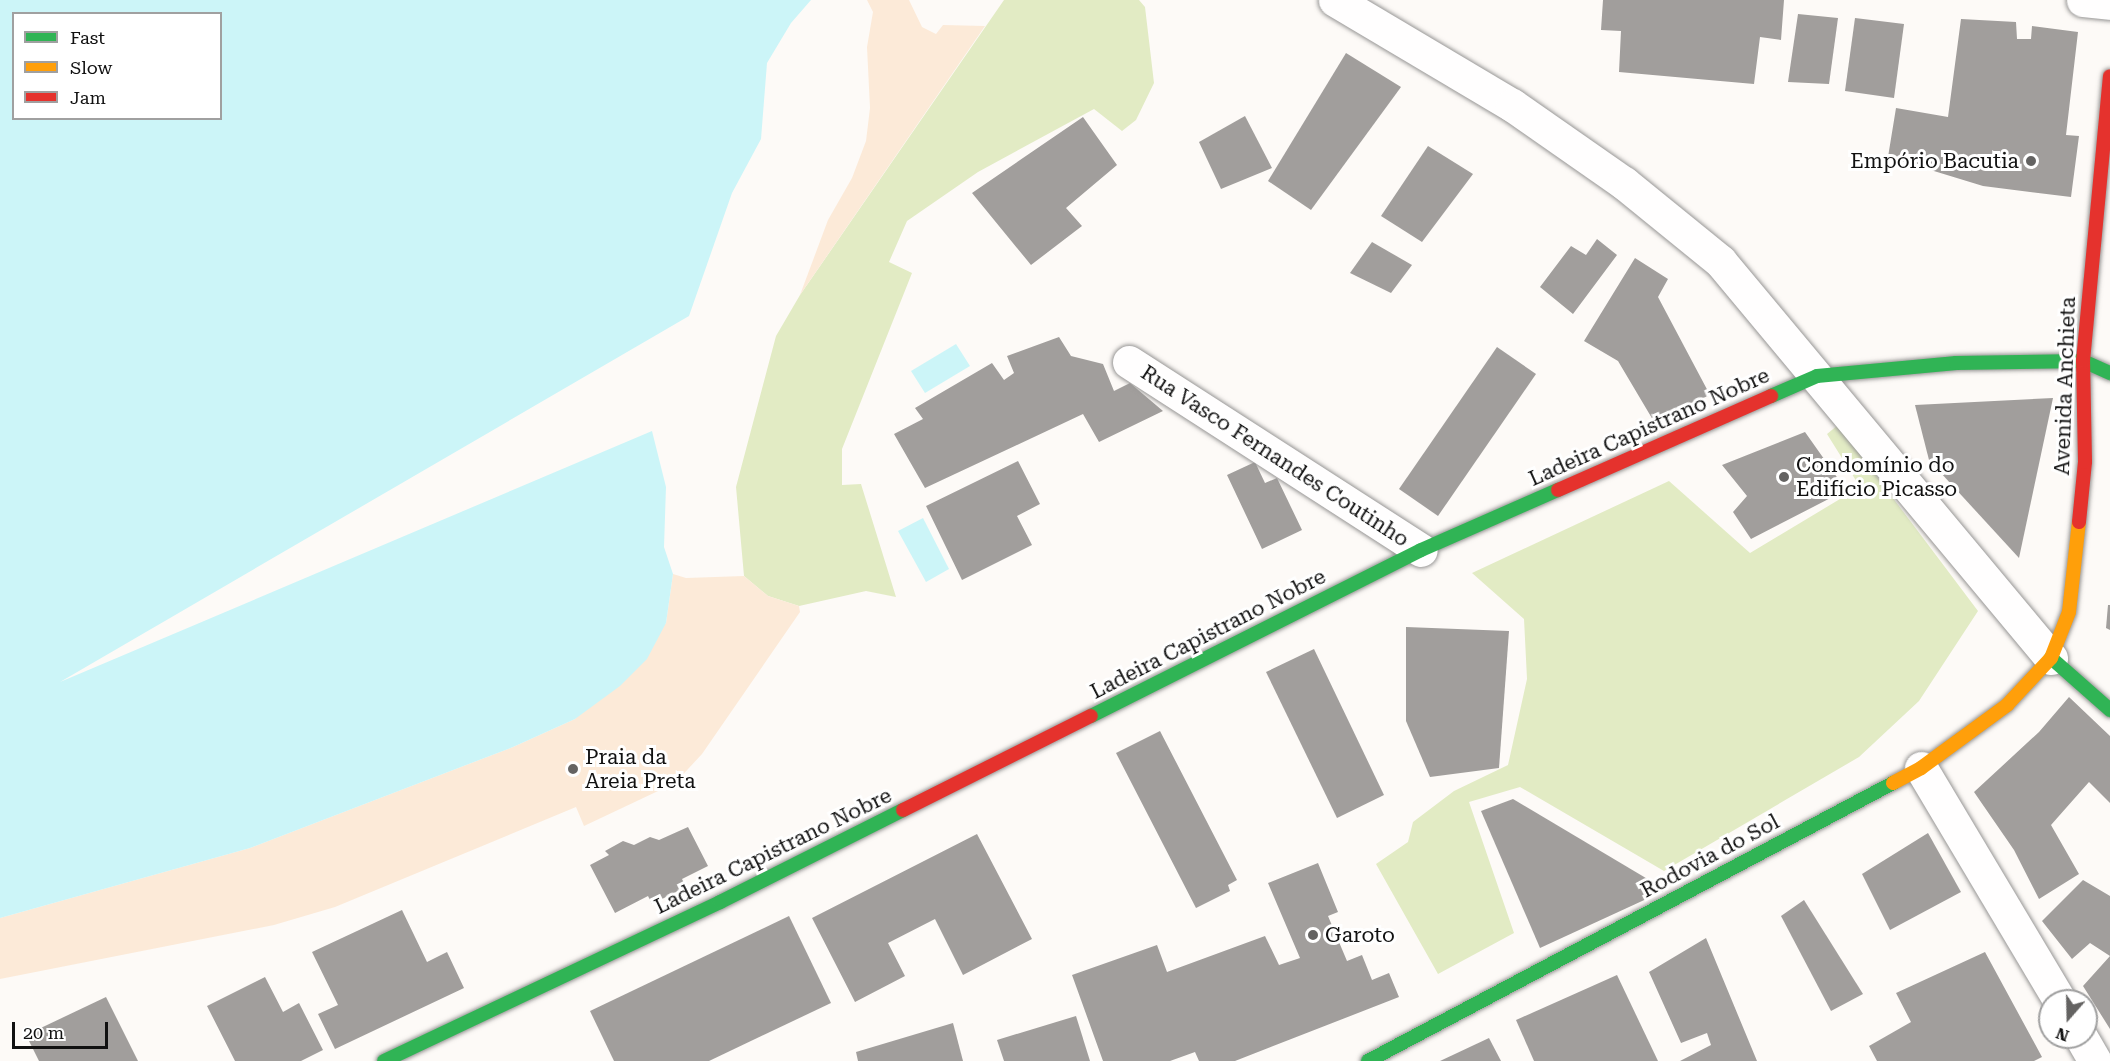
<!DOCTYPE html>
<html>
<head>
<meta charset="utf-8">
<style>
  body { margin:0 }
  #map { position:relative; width:2110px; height:1061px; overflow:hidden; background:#fdfaf7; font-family:"Roboto Serif",serif }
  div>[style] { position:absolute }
  .forest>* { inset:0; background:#e2ebc4 }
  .sand>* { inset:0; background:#fcead8 }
  .water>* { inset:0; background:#ccf5f8 }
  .building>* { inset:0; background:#a19e9c }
  .roads { filter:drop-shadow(0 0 2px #979695) drop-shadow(0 0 2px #979695) }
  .street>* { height:33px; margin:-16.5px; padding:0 16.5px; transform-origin:16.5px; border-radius:16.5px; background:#fffefe }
  .fast>* { height:14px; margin:-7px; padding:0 7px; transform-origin:7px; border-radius:7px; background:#30b455 }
  .slow>* { height:14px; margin:-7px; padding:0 7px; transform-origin:7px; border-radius:7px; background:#ff9f0a }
  .jam>* { height:14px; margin:-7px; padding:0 7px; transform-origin:7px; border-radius:7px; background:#e5322d }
  .dots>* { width:16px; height:16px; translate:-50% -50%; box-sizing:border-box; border:3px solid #fff; border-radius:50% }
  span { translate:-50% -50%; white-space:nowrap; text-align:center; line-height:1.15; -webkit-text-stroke:6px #fff; paint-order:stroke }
  .poi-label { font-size:21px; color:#111 }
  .right { translate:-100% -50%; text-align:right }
  .left { translate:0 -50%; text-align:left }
  .street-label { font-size:21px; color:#111 }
  .legend { position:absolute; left:12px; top:12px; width:210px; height:108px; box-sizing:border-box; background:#fff; border:2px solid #a0a0a0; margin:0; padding:8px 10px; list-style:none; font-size:18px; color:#111 }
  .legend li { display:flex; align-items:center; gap:12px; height:30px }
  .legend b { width:30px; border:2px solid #a0a0a0 }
  .north { position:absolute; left:2038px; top:989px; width:60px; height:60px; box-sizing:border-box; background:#fff; border:2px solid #a0a0a0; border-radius:50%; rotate:200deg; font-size:16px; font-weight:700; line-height:24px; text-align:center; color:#111 }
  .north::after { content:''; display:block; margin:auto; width:21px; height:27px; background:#646362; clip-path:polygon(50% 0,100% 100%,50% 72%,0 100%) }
  .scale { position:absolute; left:12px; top:1022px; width:96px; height:27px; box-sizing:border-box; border:3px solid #111; border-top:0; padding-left:8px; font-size:18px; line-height:21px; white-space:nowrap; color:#111; -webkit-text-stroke:4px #fff; paint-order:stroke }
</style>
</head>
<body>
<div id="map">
  <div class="forest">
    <div style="clip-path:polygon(1004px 0,1139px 0,1145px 7px,1154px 83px,1136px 120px,1122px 131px,1094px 109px,978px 172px,907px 221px,889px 262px,912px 273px,842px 449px,842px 485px,861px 484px,896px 597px,866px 591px,799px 606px,768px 596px,744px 576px,736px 487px,776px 336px,800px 295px)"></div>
    <div style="clip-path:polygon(1838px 425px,1978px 611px,1919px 701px,1859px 757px,1664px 871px,1520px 787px,1469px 802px,1514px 933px,1438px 974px,1376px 864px,1408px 842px,1413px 822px,1454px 791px,1508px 765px,1527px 679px,1524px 619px,1472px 573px,1669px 481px,1750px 553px,1860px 487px,1827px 434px)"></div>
  </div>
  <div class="sand">
    <div style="clip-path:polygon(867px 0,909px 0,922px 27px,936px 34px,943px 25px,985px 26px,800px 295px,828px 220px,852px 178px,866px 141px,870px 108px,867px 47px,873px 12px)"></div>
    <div style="clip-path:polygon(673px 574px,686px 578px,744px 576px,768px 596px,799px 606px,800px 612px,702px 754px,675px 783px,584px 826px,576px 807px,335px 907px,274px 925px,0 979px,0 918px,250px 848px,513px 747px,575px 719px,666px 623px)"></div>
  </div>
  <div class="water">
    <div style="clip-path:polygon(evenodd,0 0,811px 0,791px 23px,767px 63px,761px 139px,732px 193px,689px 316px,60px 682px,652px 431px,666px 487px,664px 547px,673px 574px,666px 623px,647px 659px,620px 686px,575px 719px,513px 747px,250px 848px,0 918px,0 0,14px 14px,220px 14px,220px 118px,14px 118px,14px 14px)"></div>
    <div style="clip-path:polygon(956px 344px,970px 366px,925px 393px,911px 371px)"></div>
    <div style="clip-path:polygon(923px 518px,949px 569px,926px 582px,898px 531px)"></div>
  </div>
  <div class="building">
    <div style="clip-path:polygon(1603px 0,1784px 0,1781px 40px,1760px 37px,1754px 84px,1619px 72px,1621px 31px,1601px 30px)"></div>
    <div style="clip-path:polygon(1798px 14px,1838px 18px,1829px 84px,1788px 82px)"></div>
    <div style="clip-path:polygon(1855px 18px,1904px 24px,1894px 98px,1845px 91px)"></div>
    <div style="clip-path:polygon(1961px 19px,2016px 22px,2017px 39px,2031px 39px,2032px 26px,2078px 32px,2066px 135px,2079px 136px,2071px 197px,1983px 186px,1888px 157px,1896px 108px,1948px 117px)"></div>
    <div style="clip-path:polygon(1346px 53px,1401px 87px,1311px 210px,1268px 181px)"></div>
    <div style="clip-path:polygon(1245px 116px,1272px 168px,1221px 189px,1199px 142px)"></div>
    <div style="clip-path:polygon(1083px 117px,1117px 165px,1066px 208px,1082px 226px,1031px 265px,972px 193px)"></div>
    <div style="clip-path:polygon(1428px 146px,1473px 174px,1422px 242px,1381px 216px)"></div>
    <div style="clip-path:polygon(1597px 239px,1617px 255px,1573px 314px,1540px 287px,1571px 246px,1586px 255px)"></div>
    <div style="clip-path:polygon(1372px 242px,1412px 265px,1391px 293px,1350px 273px)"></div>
    <div style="clip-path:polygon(1635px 258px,1668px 279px,1658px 297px,1710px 395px,1653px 420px,1618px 361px,1584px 341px)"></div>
    <div style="clip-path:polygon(1059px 337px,1071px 356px,1103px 364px,1114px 391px,1130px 383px,1163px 411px,1099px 442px,1083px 414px,925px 488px,894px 434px,923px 419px,915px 408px,992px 363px,1004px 380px,1014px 373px,1007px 356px)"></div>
    <div style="clip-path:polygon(1497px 347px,1536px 374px,1438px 516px,1399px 489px)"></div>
    <div style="clip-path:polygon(2053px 398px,2019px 558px,1929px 460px,1915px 405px)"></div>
    <div style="clip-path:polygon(1805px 432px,1846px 490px,1751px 539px,1733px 512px,1747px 496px,1722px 465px)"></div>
    <div style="clip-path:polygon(1018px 461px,1040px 504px,1017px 516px,1032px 545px,962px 580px,926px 506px)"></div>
    <div style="clip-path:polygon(1255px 462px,1265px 483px,1277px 478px,1302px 530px,1262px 549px,1227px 475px)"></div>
    <div style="clip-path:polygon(2108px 605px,2110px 605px,2110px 630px,2106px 628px)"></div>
    <div style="clip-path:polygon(1406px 627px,1509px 631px,1499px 768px,1430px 777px,1406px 721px)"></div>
    <div style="clip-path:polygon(1314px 649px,1384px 795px,1337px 818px,1266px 672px)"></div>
    <div style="clip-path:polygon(2069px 697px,2110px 736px,2110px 803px,2089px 782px,2051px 825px,2079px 874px,2039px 899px,2014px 850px,1974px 792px,2039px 732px)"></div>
    <div style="clip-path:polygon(1160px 731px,1237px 880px,1228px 885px,1230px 891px,1196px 908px,1116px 753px)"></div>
    <div style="clip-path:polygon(1513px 799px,1666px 890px,1540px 948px,1481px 811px)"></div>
    <div style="clip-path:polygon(688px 827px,708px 866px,682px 879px,686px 887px,652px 904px,648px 896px,615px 913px,590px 865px,609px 855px,605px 851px,623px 841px,634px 845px,650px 837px,659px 840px)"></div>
    <div style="clip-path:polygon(1928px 833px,1961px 892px,1890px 930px,1862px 874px)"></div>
    <div style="clip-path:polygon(977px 834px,1032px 939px,963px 975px,935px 919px,888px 943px,905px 976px,855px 1002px,812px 918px)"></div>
    <div style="clip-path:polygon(1318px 863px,1338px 912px,1328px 916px,1347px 961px,1362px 955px,1372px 980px,1389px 973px,1399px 997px,1235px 1061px,1199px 1061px,1195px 1052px,1170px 1061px,1103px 1061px,1072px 975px,1157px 945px,1167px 972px,1265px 936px,1279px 965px,1300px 958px,1268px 883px)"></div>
    <div style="clip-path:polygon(2083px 880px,2110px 896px,2110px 1029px,2083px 986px,2110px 956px,2090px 943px,2072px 959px,2042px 921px)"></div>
    <div style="clip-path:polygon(1804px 900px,1863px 994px,1831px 1011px,1781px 916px)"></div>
    <div style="clip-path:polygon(402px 910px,427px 962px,447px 952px,464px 988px,335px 1049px,318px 1014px,338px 1005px,312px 952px)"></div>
    <div style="clip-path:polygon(789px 916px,831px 1003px,709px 1061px,614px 1061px,590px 1011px)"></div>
    <div style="clip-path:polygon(1706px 938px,1757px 1061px,1680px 1061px,1711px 1045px,1707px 1033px,1681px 1043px,1649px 972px)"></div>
    <div style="clip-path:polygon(1985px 952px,2042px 1057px,2034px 1061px,1877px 1061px,1869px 1046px,1911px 1022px,1896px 993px)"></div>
    <div style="clip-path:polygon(1617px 975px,1658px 1061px,1534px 1061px,1516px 1020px)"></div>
    <div style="clip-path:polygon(265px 977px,283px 1012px,299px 1003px,323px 1050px,301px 1061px,235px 1061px,207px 1006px)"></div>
    <div style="clip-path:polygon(106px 997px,138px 1061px,39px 1061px,26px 1035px)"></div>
    <div style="clip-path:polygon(1076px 1016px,1090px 1061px,1004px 1061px,997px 1040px)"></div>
    <div style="clip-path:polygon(953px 1023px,963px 1061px,858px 1061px,856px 1052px)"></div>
    <div style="clip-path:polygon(1489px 1038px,1501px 1061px,1440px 1061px)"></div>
  </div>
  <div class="roads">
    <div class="street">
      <div style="left:1335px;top:0;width:206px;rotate:30.7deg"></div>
      <div style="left:1512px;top:105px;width:136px;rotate:34.9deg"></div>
      <div style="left:1624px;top:183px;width:124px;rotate:39.1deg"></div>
      <div style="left:1720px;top:261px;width:517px;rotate:50.18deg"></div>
      <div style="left:2083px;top:0;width:27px;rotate:6deg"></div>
      <div style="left:1129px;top:362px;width:347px;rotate:32.8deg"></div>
      <div style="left:1921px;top:768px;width:271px;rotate:59.2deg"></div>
      <div style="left:2081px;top:1037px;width:28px;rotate:60deg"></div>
    </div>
    <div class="fast">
      <div style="left:1771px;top:396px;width:50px;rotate:-23.5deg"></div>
      <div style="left:1817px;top:376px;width:140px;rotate:-5.3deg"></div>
      <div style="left:1956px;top:363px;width:127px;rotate:-0.9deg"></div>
      <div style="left:2083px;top:361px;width:30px;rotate:24deg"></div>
      <div style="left:2051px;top:658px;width:79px;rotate:41.4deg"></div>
      <div style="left:1091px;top:716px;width:369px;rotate:-26.7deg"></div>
      <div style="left:1421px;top:550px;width:150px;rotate:-23.7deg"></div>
      <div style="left:384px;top:1061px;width:372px;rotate:-25.3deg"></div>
      <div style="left:720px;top:902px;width:205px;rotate:-26.7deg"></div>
      <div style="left:1368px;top:1061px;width:594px;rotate:-27.9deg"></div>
    </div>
    <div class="slow">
      <div style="left:1893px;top:783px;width:32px;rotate:-28deg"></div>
      <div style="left:1921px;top:768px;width:107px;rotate:-36.2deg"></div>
      <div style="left:2007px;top:705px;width:64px;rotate:-46.9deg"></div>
      <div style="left:2051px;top:658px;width:49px;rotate:-68.6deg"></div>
      <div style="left:2069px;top:612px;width:91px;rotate:-83.7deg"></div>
    </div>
    <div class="jam">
      <div style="left:1558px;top:490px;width:233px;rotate:-23.8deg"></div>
      <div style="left:2079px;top:522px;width:60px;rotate:-84.3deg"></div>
      <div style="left:2085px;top:462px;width:101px;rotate:-91.1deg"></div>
      <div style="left:2083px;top:361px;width:286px;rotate:-84.6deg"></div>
      <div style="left:903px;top:810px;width:210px;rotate:-26.6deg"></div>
    </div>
  </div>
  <div class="dots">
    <div style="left:2031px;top:161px;background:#646362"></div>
    <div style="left:1784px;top:477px;background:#646362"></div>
    <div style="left:573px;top:769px;background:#646362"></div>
    <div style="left:1313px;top:935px;background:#646362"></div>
  </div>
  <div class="poi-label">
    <span class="right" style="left:2019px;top:161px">Empório Bacutia</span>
    <span class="left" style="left:1796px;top:477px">Condomínio do<br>Edifício Picasso</span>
    <span class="left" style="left:585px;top:769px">Praia da<br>Areia Preta</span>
    <span class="left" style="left:1325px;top:935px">Garoto</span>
  </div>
  <div class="street-label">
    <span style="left:2065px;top:386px;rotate:-88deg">Avenida Anchieta</span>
    <span style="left:1649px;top:427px;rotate:-24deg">Ladeira Capistrano Nobre</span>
    <span style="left:1275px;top:456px;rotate:33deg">Rua Vasco Fernandes Coutinho</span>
    <span style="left:1208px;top:634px;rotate:-27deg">Ladeira Capistrano Nobre</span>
    <span style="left:773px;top:851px;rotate:-26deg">Ladeira Capistrano Nobre</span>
    <span style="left:1710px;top:856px;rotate:-28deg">Rodovia do Sol</span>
  </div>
  <ul class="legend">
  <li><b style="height:8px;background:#30b455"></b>Fast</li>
  <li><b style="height:8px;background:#ff9f0a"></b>Slow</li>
  <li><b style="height:8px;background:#e5322d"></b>Jam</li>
  </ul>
  <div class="north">N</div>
  <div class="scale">20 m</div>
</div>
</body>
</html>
